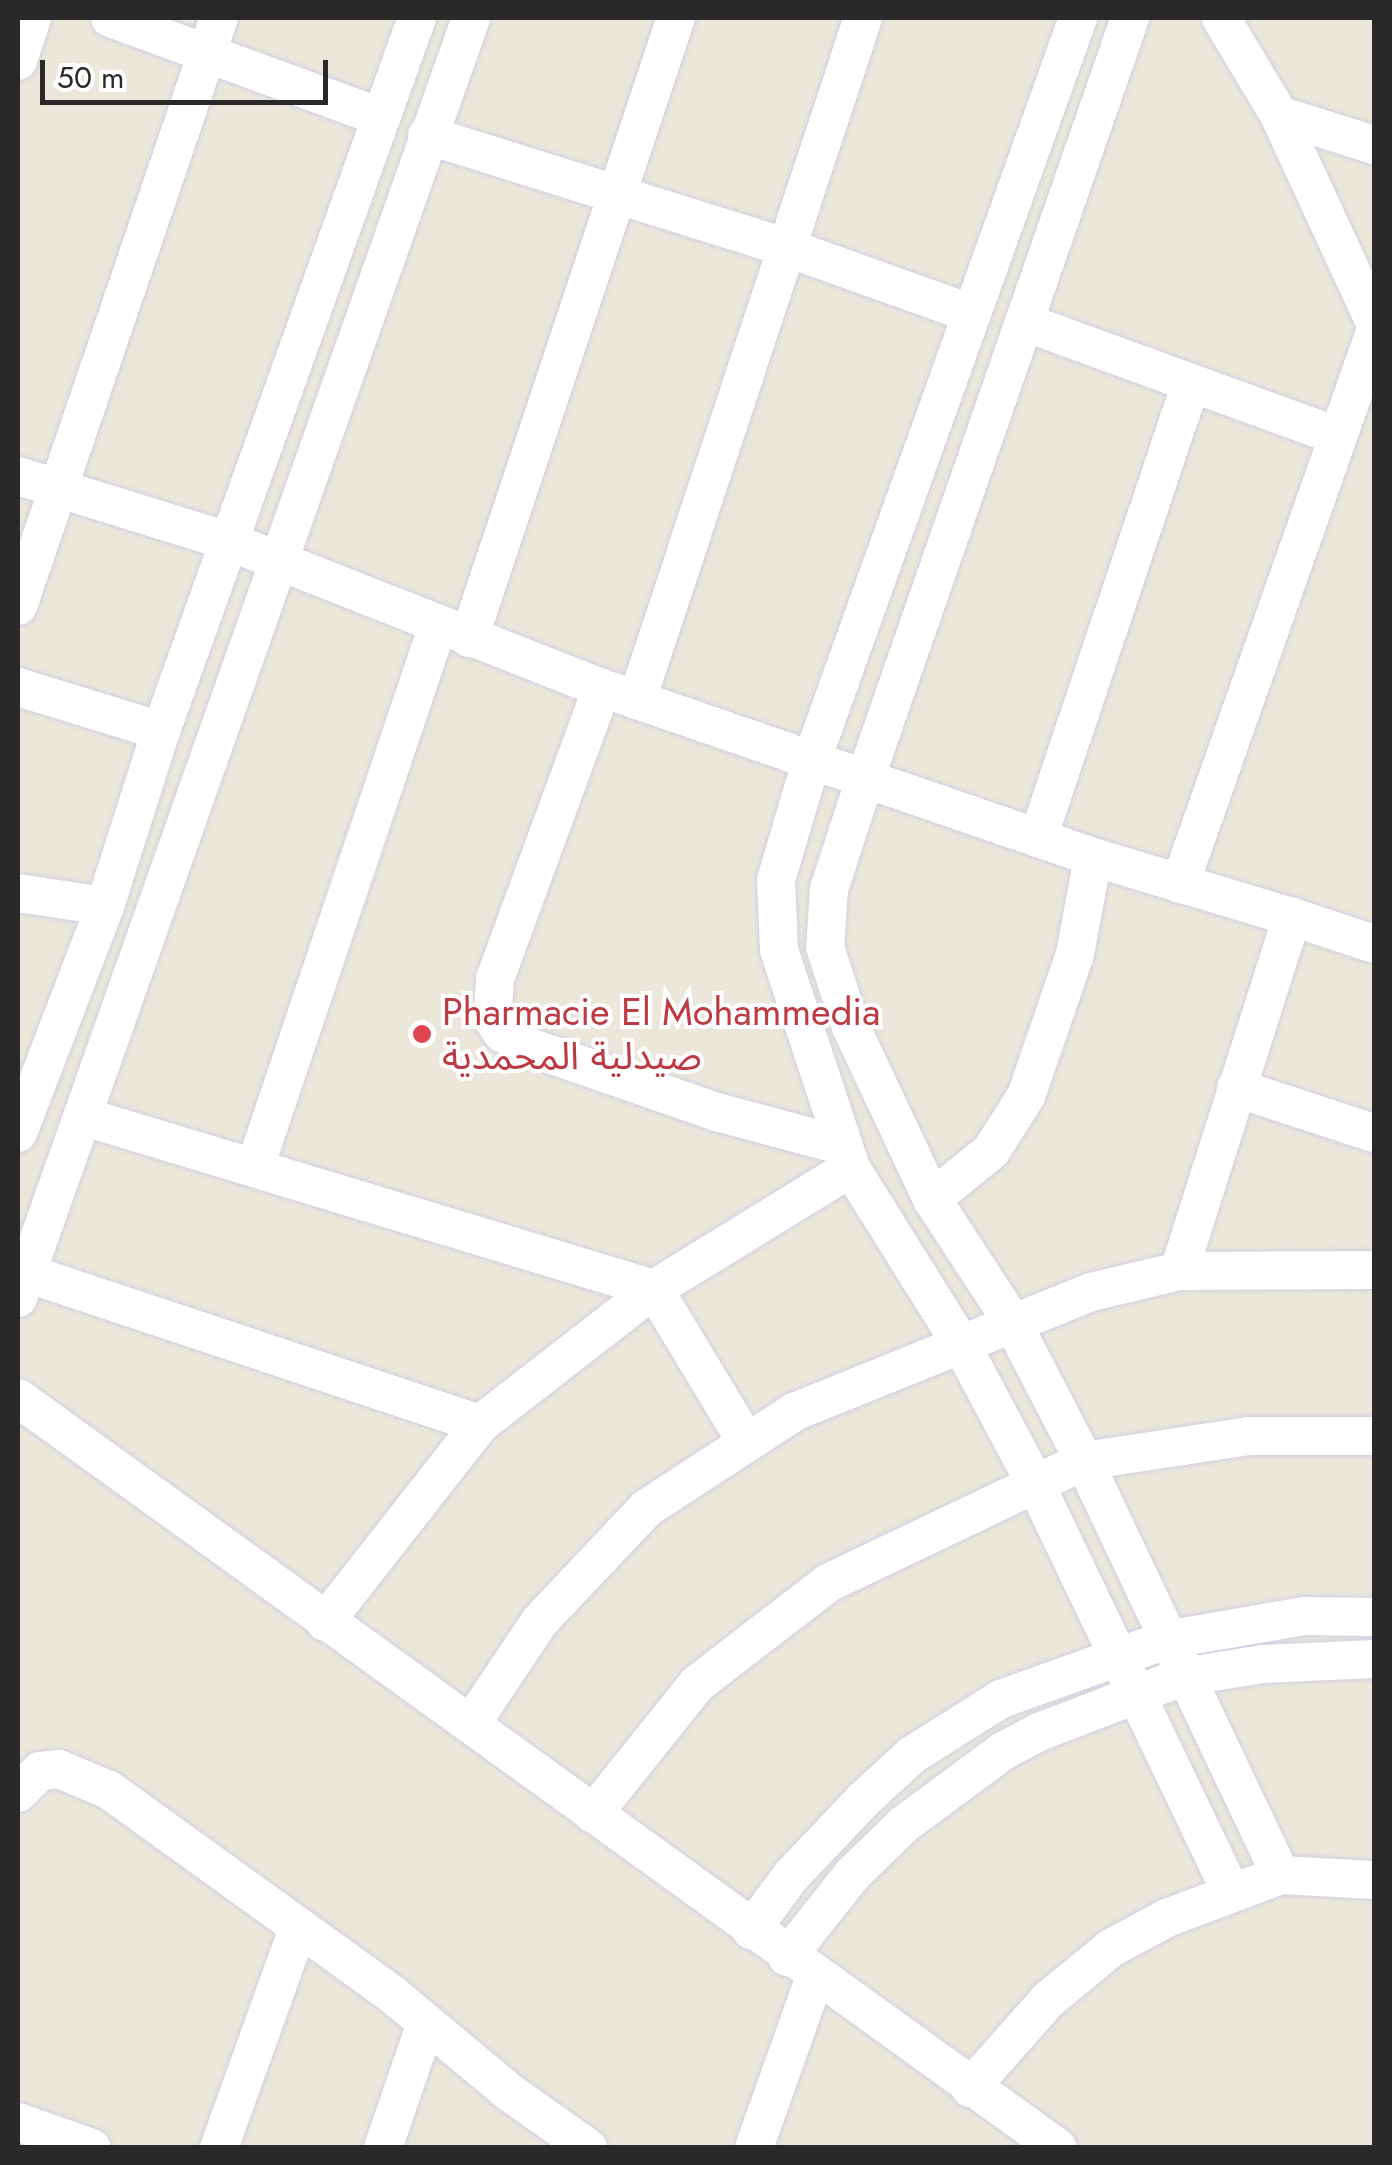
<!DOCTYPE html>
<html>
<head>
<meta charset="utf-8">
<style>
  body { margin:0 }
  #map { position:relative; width:1392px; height:2165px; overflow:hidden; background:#ebe8db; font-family:Jost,"Noto Sans Arabic",sans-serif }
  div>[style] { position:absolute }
  .roads { filter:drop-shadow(0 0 2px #d0d0e2) drop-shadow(0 0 2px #d0d0e2) }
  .minor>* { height:38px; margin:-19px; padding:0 19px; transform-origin:19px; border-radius:19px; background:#fff }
  .dots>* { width:28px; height:28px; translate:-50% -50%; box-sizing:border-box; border:5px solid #fff; border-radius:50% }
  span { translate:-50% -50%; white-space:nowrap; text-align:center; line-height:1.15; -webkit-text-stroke:8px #fff; paint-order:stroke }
  .health-label { font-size:38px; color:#be3a42 }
  .left { translate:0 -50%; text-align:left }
  .frame { position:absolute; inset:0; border:20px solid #292929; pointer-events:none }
  .scale { position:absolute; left:40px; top:60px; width:288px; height:45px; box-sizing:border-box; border:5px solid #292929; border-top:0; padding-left:12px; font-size:30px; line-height:35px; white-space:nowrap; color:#292929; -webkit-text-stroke:8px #fff; paint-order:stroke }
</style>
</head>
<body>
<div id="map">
  <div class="roads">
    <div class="minor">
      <div style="left:110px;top:18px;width:288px;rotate:20.1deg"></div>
      <div style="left:1078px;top:18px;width:790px;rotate:109.74deg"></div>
      <div style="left:811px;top:762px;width:123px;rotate:106.5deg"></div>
      <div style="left:776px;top:880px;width:70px;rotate:87.5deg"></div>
      <div style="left:779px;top:950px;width:230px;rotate:71.7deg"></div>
      <div style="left:851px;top:1168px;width:208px;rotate:58deg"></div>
      <div style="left:961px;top:1344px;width:157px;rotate:62deg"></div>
      <div style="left:1035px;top:1483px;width:454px;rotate:64.4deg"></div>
      <div style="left:1130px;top:18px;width:806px;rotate:109.2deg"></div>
      <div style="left:865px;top:779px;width:116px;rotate:108.1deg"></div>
      <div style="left:829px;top:889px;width:58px;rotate:93.9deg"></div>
      <div style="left:825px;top:947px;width:84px;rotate:72deg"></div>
      <div style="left:851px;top:1027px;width:190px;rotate:64.8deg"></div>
      <div style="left:932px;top:1199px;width:145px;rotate:56.9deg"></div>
      <div style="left:1011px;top:1320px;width:159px;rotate:62.6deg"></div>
      <div style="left:1084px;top:1461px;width:458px;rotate:64.6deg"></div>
      <div style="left:1221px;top:18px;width:113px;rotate:59.1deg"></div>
      <div style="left:1279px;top:115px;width:227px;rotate:65.2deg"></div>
      <div style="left:18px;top:61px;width:45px;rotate:-72deg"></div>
      <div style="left:1279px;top:115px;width:100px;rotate:17.5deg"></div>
      <div style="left:427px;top:135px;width:378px;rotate:17.4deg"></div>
      <div style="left:788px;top:248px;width:195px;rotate:19.7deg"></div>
      <div style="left:1024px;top:322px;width:334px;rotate:20deg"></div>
      <div style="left:18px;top:476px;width:220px;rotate:17.2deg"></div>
      <div style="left:228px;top:541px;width:402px;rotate:21.5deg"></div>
      <div style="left:602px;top:688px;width:519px;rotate:18.99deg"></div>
      <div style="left:1093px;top:857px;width:99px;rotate:100.5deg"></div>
      <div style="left:1075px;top:954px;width:150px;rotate:109deg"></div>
      <div style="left:1026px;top:1096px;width:65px;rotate:122.5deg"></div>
      <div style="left:991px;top:1151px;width:76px;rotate:140.9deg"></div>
      <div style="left:18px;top:606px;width:621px;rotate:-71.13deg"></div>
      <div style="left:469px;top:638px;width:654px;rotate:-71.54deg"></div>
      <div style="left:18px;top:687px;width:150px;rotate:17.1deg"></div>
      <div style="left:602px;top:688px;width:310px;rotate:110.2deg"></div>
      <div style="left:495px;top:979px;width:39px;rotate:94deg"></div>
      <div style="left:492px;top:1018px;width:18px;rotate:56deg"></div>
      <div style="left:502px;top:1033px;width:30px;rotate:27deg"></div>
      <div style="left:529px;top:1047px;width:199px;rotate:19.1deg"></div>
      <div style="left:717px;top:1112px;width:131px;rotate:15deg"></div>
      <div style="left:637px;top:700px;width:718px;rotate:-71.67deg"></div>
      <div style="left:1038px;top:838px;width:480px;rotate:-71.4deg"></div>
      <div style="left:1093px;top:857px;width:208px;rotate:16.8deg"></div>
      <div style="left:1180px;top:884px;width:582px;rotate:-70.54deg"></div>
      <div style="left:18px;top:893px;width:88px;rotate:8.5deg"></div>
      <div style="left:1236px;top:1088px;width:145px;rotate:18.1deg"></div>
      <div style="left:85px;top:1117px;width:594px;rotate:16.82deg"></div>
      <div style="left:654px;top:1289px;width:176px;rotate:58.9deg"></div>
      <div style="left:18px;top:1133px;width:243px;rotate:-69deg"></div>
      <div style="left:105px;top:906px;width:184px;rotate:-72.3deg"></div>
      <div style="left:161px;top:731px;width:758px;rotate:-70.25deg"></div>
      <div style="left:255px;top:1167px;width:572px;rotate:-71.34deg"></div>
      <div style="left:1179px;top:1271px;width:372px;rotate:-72.3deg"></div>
      <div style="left:1292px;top:917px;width:86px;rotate:18.2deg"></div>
      <div style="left:29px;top:1274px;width:475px;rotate:18.4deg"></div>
      <div style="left:18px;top:1298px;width:1358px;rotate:-70.51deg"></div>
      <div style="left:18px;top:1398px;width:1282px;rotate:35.8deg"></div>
      <div style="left:325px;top:1622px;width:251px;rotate:-51.9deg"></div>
      <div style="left:480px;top:1424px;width:220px;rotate:-37.8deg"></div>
      <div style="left:654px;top:1289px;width:231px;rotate:-31.6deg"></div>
      <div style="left:473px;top:1721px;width:120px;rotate:-56.2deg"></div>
      <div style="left:540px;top:1621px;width:156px;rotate:-46.6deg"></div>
      <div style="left:647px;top:1508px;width:176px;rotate:-33.1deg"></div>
      <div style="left:794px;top:1412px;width:320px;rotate:-22deg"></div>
      <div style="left:1091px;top:1292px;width:90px;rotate:-13.4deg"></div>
      <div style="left:1179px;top:1271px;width:195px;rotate:-0.3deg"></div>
      <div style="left:18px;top:1793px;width:31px;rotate:-45deg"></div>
      <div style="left:40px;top:1771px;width:19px;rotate:-6deg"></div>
      <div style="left:59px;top:1769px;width:54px;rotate:22.8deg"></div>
      <div style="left:109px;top:1790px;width:350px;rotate:35.8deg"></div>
      <div style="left:393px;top:1995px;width:151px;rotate:39.9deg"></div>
      <div style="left:509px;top:2092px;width:97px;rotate:35.3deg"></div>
      <div style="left:593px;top:1814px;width:166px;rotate:-51.3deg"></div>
      <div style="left:697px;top:1684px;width:165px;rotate:-37.6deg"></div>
      <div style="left:828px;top:1583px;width:284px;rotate:-25.5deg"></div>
      <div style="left:1084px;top:1461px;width:167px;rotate:-8.6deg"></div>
      <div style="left:1249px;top:1436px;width:125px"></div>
      <div style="left:751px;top:1930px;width:67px;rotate:-53.5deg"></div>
      <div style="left:791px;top:1876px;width:105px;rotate:-46.5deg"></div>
      <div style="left:863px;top:1800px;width:67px;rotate:-42.6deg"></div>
      <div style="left:912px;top:1755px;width:105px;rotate:-32.2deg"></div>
      <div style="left:1001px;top:1699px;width:175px;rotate:-19.7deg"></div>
      <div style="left:1166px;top:1640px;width:140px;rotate:-9.9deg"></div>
      <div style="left:1304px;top:1616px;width:70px;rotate:0.8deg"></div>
      <div style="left:787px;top:1957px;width:105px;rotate:-51.6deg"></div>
      <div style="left:852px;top:1875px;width:71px;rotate:-44.4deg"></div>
      <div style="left:903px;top:1825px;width:124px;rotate:-36.5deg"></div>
      <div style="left:1003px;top:1751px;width:41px;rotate:-27.8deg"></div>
      <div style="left:1039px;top:1732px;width:153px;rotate:-21deg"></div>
      <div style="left:1182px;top:1677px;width:82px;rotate:-9.1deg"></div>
      <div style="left:1263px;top:1664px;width:111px;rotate:-2.6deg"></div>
      <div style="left:970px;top:2088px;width:118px;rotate:-48.4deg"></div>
      <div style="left:1048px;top:2000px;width:82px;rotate:-39.5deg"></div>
      <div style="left:1111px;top:1948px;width:64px;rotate:-28.2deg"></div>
      <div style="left:1167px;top:1918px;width:122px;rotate:-20.7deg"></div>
      <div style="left:1281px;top:1875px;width:93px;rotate:3.1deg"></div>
      <div style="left:18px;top:2122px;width:78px;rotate:19.4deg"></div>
      <div style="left:219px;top:2148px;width:233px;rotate:-70.2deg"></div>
      <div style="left:383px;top:2148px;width:132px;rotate:-71deg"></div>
      <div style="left:754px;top:2148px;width:182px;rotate:-70.4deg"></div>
    </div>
  </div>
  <div class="dots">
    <div style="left:422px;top:1034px;background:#e0444e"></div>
  </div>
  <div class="health-label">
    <span class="left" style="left:442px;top:1034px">Pharmacie El Mohammedia<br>صيدلية المحمدية</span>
  </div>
  <div class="frame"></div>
  <div class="scale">50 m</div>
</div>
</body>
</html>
